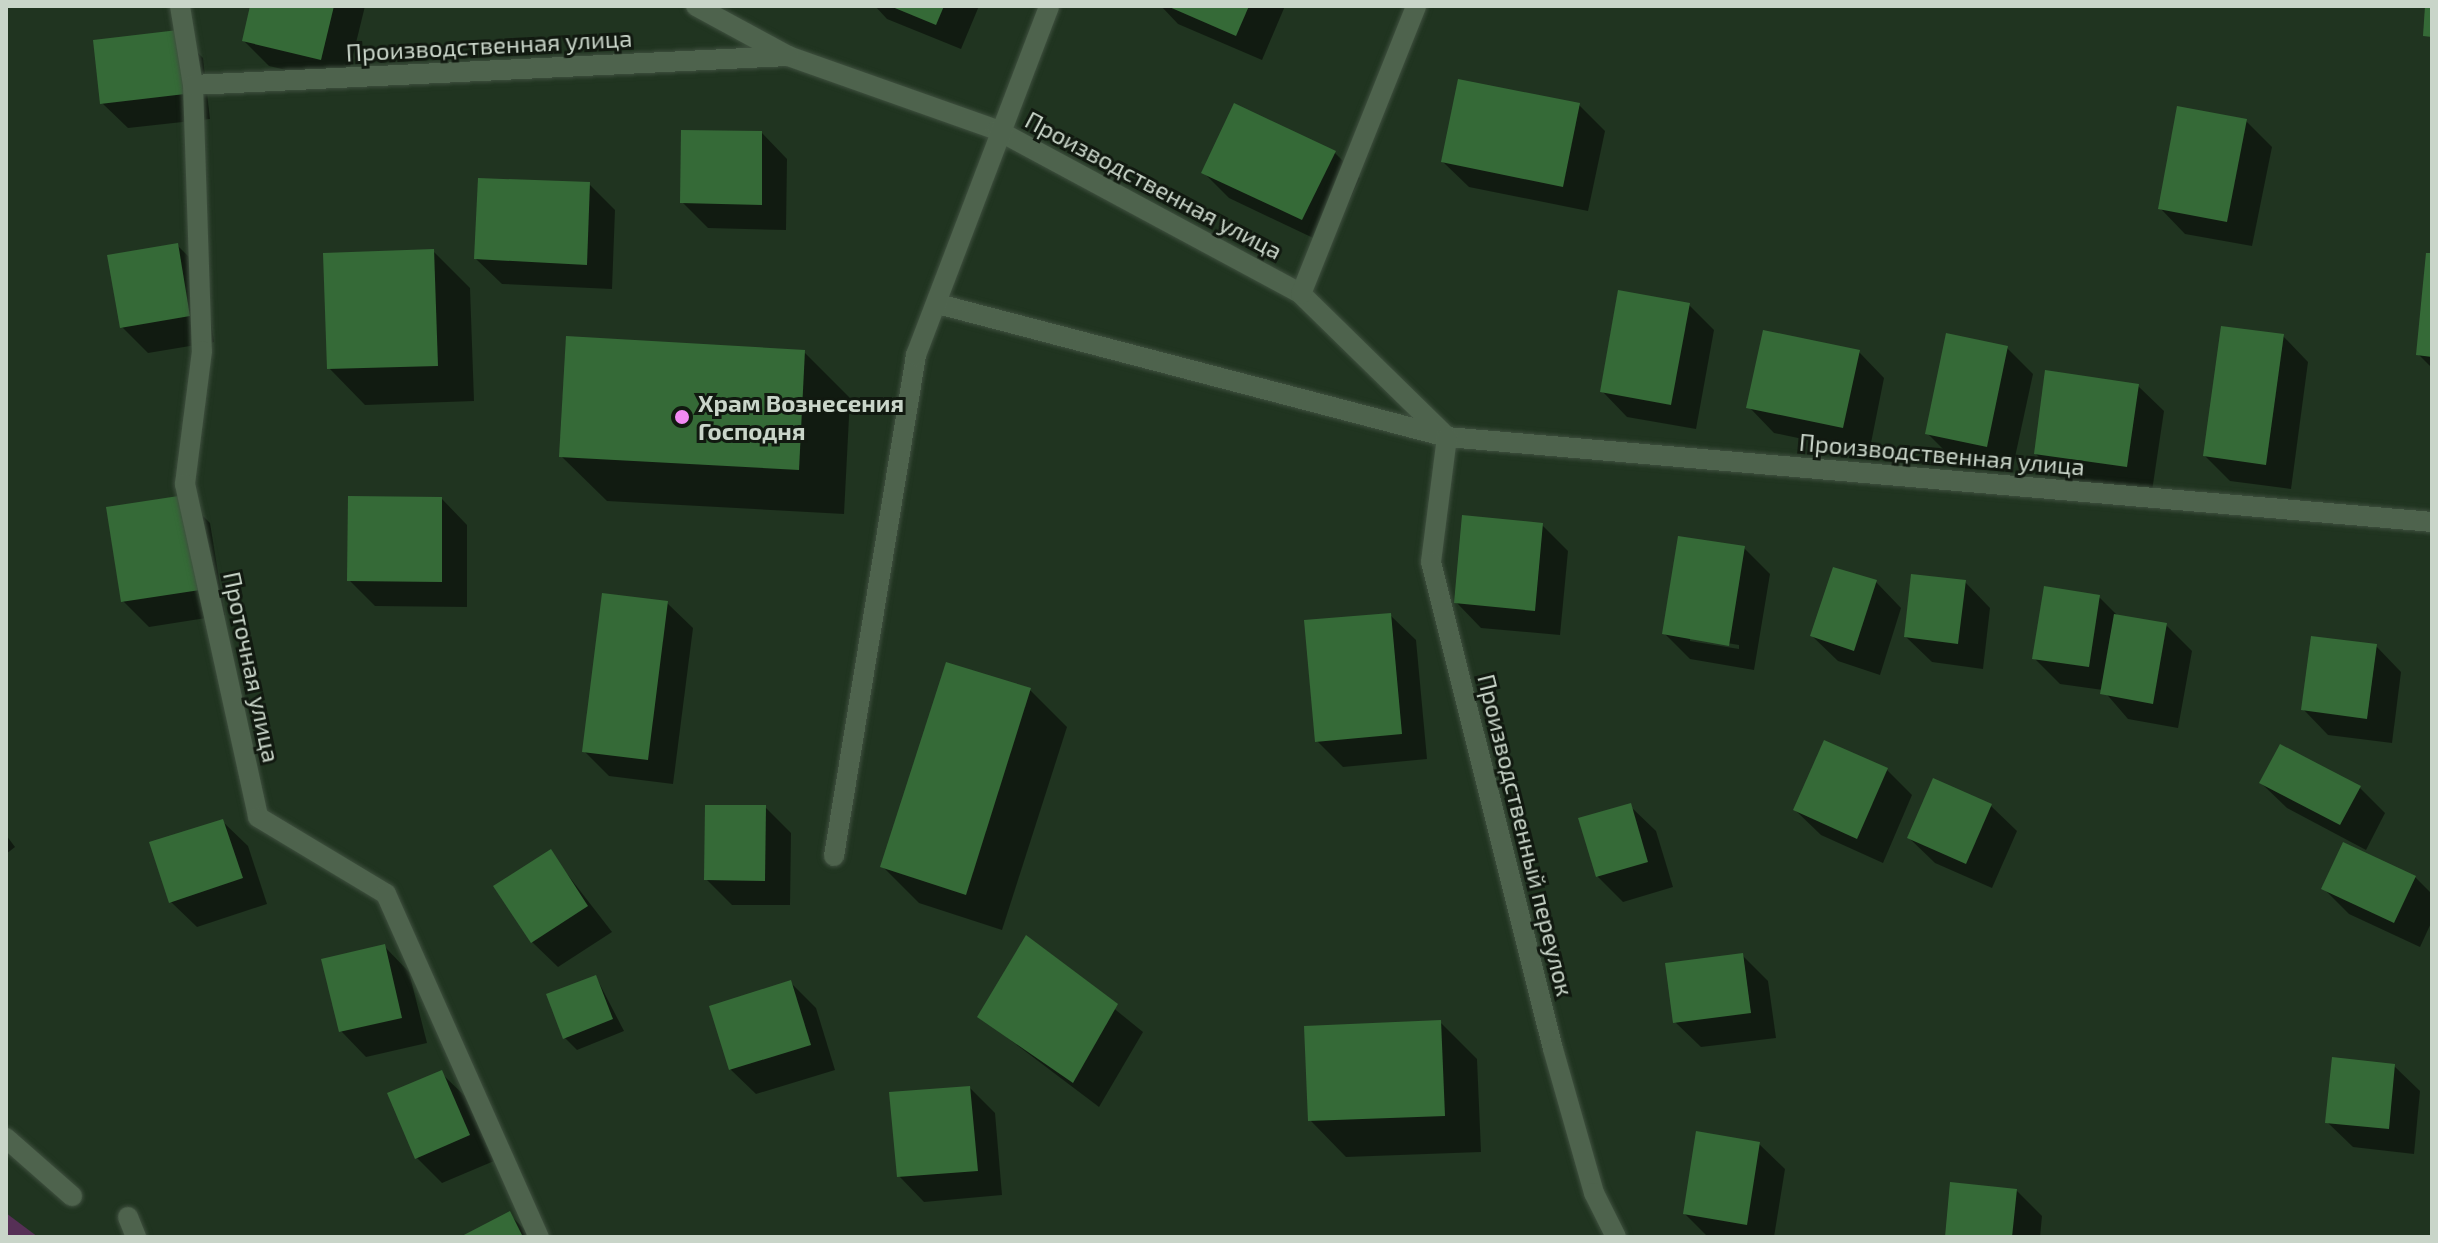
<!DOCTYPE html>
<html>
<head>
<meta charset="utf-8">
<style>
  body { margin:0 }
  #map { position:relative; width:2438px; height:1243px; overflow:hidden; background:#203420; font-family:"Exo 2",sans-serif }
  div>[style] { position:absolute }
  .green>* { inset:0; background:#563056 }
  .shadow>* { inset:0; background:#0007 }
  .building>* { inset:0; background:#356a37 }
  .roads { filter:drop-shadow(0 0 2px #3f503f) drop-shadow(0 0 2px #3f503f) }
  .lane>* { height:20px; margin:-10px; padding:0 10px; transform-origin:10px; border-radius:10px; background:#4e634d }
  .street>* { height:20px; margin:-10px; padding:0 10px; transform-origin:10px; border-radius:10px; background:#4e634d }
  .dots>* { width:22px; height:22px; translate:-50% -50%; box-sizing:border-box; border:4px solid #111910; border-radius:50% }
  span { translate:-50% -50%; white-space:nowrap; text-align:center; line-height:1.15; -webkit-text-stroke:6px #111910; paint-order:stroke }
  .street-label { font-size:24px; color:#c9d5c9 }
  .poi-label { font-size:24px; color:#c9d5c9; font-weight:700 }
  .left { translate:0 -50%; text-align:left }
  .frame { position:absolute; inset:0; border:8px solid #c9d5c9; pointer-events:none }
</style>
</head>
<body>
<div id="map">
  <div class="green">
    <div style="clip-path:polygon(6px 1213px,38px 1237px,6px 1237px)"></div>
  </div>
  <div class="shadow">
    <div style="clip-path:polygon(252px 6px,365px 6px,346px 84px,269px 66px,244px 41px)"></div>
    <div style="clip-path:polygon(875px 6px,979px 6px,961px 49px,887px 19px)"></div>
    <div style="clip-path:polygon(1161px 6px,1285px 6px,1262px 60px,1178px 24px)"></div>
    <div style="clip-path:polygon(178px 33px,203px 58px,210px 119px,128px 128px,102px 103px)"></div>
    <div style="clip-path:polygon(1579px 105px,1605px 131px,1588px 211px,1469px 187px,1443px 162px)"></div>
    <div style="clip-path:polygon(2246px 121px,2272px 147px,2252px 246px,2185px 234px,2160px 208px)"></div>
    <div style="clip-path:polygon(762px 133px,787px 159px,786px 230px,708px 228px,682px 202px)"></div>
    <div style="clip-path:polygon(1334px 152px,1360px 178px,1328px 245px,1229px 198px,1203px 172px)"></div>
    <div style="clip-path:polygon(589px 184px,615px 210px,612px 289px,502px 284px,476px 259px)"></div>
    <div style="clip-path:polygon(177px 245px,203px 271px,214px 342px,148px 353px,122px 327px)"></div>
    <div style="clip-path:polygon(433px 251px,470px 288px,474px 401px,365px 405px,329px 368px)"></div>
    <div style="clip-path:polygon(2432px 255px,2432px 368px,2418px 354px)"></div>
    <div style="clip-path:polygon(1689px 305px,1714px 330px,1696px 429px,1627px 417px,1602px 391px)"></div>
    <div style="clip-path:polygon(2283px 336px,2308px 362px,2291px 489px,2230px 481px,2205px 456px)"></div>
    <div style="clip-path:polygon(2007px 348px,2033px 374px,2012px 471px,1953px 459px,1927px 433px)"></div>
    <div style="clip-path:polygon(804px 352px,850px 398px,844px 514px,607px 501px,561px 456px)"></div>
    <div style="clip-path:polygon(1859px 352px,1884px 378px,1869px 453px,1774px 433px,1749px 407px)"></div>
    <div style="clip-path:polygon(2138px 386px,2164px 411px,2152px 491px,2061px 479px,2036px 454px)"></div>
    <div style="clip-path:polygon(184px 497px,210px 523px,225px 615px,149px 627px,123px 601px)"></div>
    <div style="clip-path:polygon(442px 499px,467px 525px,467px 607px,375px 606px,349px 580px)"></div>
    <div style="clip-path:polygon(1542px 525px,1568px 551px,1560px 635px,1481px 628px,1456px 602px)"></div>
    <div style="clip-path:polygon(evenodd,1744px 548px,1770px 574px,1754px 670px,1690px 659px,1664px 633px,1744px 548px,1690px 637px,1739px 645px,1739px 649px,1690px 641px,1690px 637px)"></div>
    <div style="clip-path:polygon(1876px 582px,1901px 608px,1880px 675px,1838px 661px,1812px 636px)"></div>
    <div style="clip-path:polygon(1965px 582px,1990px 608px,1983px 669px,1932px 662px,1906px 637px)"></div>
    <div style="clip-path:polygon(2099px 597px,2118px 616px,2166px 625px,2192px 651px,2178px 728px,2128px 719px,2103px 690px,2060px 684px,2034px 658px)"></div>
    <div style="clip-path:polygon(667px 603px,693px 628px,673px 784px,609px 776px,584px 751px)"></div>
    <div style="clip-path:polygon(1390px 615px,1416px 640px,1427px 759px,1343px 767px,1317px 741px)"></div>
    <div style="clip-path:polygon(2376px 646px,2401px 672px,2392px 743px,2328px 735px,2303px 709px)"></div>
    <div style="clip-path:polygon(1030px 690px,1067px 727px,1002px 930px,919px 903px,883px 867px)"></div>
    <div style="clip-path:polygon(1887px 770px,1912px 795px,1883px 863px,1821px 835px,1795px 810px)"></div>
    <div style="clip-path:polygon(2261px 783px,2360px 788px,2385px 813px,2366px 850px,2287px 808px)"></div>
    <div style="clip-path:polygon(1630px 806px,1656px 831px,1673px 887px,1623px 902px,1597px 876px)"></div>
    <div style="clip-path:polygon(1991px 806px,2017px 831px,1992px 888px,1935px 863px,1909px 838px)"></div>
    <div style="clip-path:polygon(765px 807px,791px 833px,790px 905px,732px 905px,706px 879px)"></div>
    <div style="clip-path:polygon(222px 821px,248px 846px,267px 904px,197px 927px,171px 902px)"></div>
    <div style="clip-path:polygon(6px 835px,15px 847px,6px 854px)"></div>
    <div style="clip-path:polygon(550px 852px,612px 932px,558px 967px,532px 942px)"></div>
    <div style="clip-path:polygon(2415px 877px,2432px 894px,2432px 921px,2420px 947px,2349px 914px,2323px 888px)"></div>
    <div style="clip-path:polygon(1027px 938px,1143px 1032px,1099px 1107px,980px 1017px)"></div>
    <div style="clip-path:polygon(384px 946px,409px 972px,427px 1043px,366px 1057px,341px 1031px)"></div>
    <div style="clip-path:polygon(1742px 955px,1768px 981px,1776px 1038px,1701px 1047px,1675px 1022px)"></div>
    <div style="clip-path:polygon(596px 977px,624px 1031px,577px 1050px,565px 1038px)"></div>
    <div style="clip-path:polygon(791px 983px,816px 1008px,835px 1070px,756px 1094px,730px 1069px)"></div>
    <div style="clip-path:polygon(1440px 1022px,1477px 1059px,1481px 1152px,1346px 1157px,1310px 1120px)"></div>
    <div style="clip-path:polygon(2394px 1066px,2420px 1091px,2414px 1154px,2353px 1147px,2327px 1122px)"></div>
    <div style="clip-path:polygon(441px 1073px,467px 1098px,494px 1161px,442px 1183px,417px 1158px)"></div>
    <div style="clip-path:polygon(970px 1088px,995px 1113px,1002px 1195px,924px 1202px,899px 1176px)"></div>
    <div style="clip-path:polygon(1759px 1144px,1785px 1169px,1774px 1237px,1708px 1237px,1685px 1214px)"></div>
    <div style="clip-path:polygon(2016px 1190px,2042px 1216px,2040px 1237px,1947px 1237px)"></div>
    <div style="clip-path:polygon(509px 1214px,532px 1237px,464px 1237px)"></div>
  </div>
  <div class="building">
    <div style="clip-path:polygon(250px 6px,334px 6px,321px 60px,242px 41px)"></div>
    <div style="clip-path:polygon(890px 6px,944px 6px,936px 25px)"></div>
    <div style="clip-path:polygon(1167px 6px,1249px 6px,1236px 36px)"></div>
    <div style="clip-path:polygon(2425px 6px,2432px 6px,2432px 37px,2423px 36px)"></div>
    <div style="clip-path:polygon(178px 30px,185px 94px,100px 104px,93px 40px)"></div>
    <div style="clip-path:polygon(1458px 79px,1580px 103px,1563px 187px,1441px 162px)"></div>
    <div style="clip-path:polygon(1234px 103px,1336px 151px,1302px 220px,1201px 173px)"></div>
    <div style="clip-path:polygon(2177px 106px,2247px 119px,2227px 222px,2158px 209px)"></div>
    <div style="clip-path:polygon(681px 130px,762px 131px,762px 205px,680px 203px)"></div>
    <div style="clip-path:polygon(478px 178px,590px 182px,587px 265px,474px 259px)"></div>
    <div style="clip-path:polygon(178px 243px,190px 316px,120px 328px,107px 255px)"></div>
    <div style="clip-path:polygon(434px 249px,438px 366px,327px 369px,323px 253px)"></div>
    <div style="clip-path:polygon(2426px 253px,2432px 253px,2432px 357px,2416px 355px)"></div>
    <div style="clip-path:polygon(1618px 290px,1690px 303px,1671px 405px,1600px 392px)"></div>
    <div style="clip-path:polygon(2221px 326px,2284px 334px,2266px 465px,2203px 456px)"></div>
    <div style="clip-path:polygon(1763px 330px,1860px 350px,1843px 428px,1746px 408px)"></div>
    <div style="clip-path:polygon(1946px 333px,2008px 346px,1987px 447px,1925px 434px)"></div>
    <div style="clip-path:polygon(566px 336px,805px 350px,799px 470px,559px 457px)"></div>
    <div style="clip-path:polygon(2045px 370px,2139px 384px,2127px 467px,2034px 454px)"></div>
    <div style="clip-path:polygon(185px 495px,200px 590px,121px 602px,106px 507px)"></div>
    <div style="clip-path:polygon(348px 496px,442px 497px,442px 582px,347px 581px)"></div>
    <div style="clip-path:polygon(1462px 515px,1543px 523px,1535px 611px,1454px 603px)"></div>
    <div style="clip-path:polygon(1678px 536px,1745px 546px,1729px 646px,1662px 634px)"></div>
    <div style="clip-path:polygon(1833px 567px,1877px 580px,1854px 651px,1810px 636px)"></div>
    <div style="clip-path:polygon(1911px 574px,1966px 580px,1958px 644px,1904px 637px)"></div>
    <div style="clip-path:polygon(2044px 586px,2100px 595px,2089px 667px,2032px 659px)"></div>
    <div style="clip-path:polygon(602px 593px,668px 601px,648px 760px,582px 752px)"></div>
    <div style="clip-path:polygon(1391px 613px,1402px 734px,1315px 742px,1304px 620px)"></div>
    <div style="clip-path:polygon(2114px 614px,2167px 623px,2153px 704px,2100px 694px)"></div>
    <div style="clip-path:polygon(2311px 636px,2377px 644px,2367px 719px,2301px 710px)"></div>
    <div style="clip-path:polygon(946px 662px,1031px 688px,966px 895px,880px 867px)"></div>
    <div style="clip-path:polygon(1824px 740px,1888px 768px,1857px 839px,1793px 810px)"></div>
    <div style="clip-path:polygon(2280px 744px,2361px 786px,2340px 825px,2259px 783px)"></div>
    <div style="clip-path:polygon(1933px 778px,1992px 804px,1966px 864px,1907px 838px)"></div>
    <div style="clip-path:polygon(1631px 803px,1648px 862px,1596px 877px,1578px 818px)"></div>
    <div style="clip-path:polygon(705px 805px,766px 805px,765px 881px,704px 880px)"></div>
    <div style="clip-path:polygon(223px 819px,243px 878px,169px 903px,149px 842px)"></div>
    <div style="clip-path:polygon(2343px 842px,2416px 876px,2394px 923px,2321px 889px)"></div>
    <div style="clip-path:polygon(551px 849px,588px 906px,531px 943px,493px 886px)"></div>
    <div style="clip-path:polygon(1026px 935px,1118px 1004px,1073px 1083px,977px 1017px)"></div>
    <div style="clip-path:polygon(385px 944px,402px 1018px,339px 1032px,321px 959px)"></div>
    <div style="clip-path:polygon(1743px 953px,1751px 1013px,1673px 1023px,1665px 963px)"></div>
    <div style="clip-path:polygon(596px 975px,613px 1019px,563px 1039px,546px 994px)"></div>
    <div style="clip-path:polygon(791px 980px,811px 1045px,729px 1070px,709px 1006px)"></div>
    <div style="clip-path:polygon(1441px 1020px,1445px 1116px,1308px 1121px,1304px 1026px)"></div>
    <div style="clip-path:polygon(2332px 1057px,2395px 1064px,2389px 1129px,2325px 1123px)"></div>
    <div style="clip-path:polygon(442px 1070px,470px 1135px,415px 1159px,387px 1093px)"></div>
    <div style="clip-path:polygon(970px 1086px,978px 1171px,897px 1177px,889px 1092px)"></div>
    <div style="clip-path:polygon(1696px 1131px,1760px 1142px,1747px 1225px,1683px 1214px)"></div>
    <div style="clip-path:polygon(1950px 1182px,2017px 1189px,2012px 1237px,1945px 1237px)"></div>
    <div style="clip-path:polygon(510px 1211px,523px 1237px,460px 1237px)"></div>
  </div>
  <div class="roads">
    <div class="lane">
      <div style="left:6px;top:1138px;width:88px;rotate:41.3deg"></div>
      <div style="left:128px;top:1217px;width:22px;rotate:68deg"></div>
    </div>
    <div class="street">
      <div style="left:180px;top:6px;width:80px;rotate:80.7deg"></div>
      <div style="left:193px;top:85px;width:266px;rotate:88.1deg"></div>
      <div style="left:202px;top:351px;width:134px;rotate:97.3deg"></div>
      <div style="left:185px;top:484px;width:341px;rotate:77.6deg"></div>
      <div style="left:258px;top:817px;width:149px;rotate:31deg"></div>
      <div style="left:386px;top:894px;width:376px;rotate:66deg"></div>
      <div style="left:696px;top:6px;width:105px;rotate:28.5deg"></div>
      <div style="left:788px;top:56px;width:222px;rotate:19.5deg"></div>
      <div style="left:997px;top:130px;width:345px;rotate:28.3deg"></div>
      <div style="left:1301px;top:294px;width:204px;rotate:44.4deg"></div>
      <div style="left:1447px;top:437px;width:989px;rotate:4.93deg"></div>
      <div style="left:193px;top:85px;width:596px;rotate:-2.79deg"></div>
      <div style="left:1301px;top:294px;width:310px;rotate:-68.2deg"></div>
      <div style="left:938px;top:304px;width:526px;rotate:14.64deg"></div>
      <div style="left:1447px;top:437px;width:126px;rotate:97.3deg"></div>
      <div style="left:1431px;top:562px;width:502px;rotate:75.94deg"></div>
      <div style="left:1553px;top:1049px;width:150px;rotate:74.1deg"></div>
      <div style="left:1594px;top:1193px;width:49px;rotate:63.4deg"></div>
      <div style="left:834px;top:856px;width:508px;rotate:-80.7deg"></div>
      <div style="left:916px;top:355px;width:373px;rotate:-69.1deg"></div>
    </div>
  </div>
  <div class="dots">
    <div style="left:682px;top:417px;background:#f28af3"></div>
  </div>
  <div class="street-label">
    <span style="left:489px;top:45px;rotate:-3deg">Производственная улица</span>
    <span style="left:1154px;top:185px;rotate:28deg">Производственная улица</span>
    <span style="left:1942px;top:454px;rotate:5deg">Производственная улица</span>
    <span style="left:252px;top:667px;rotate:78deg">Проточная улица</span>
    <span style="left:1526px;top:835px;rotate:76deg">Производственный переулок</span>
  </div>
  <div class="poi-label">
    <span class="left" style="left:698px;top:417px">Храм Вознесения<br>Господня</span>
  </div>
  <div class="frame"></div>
</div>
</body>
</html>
